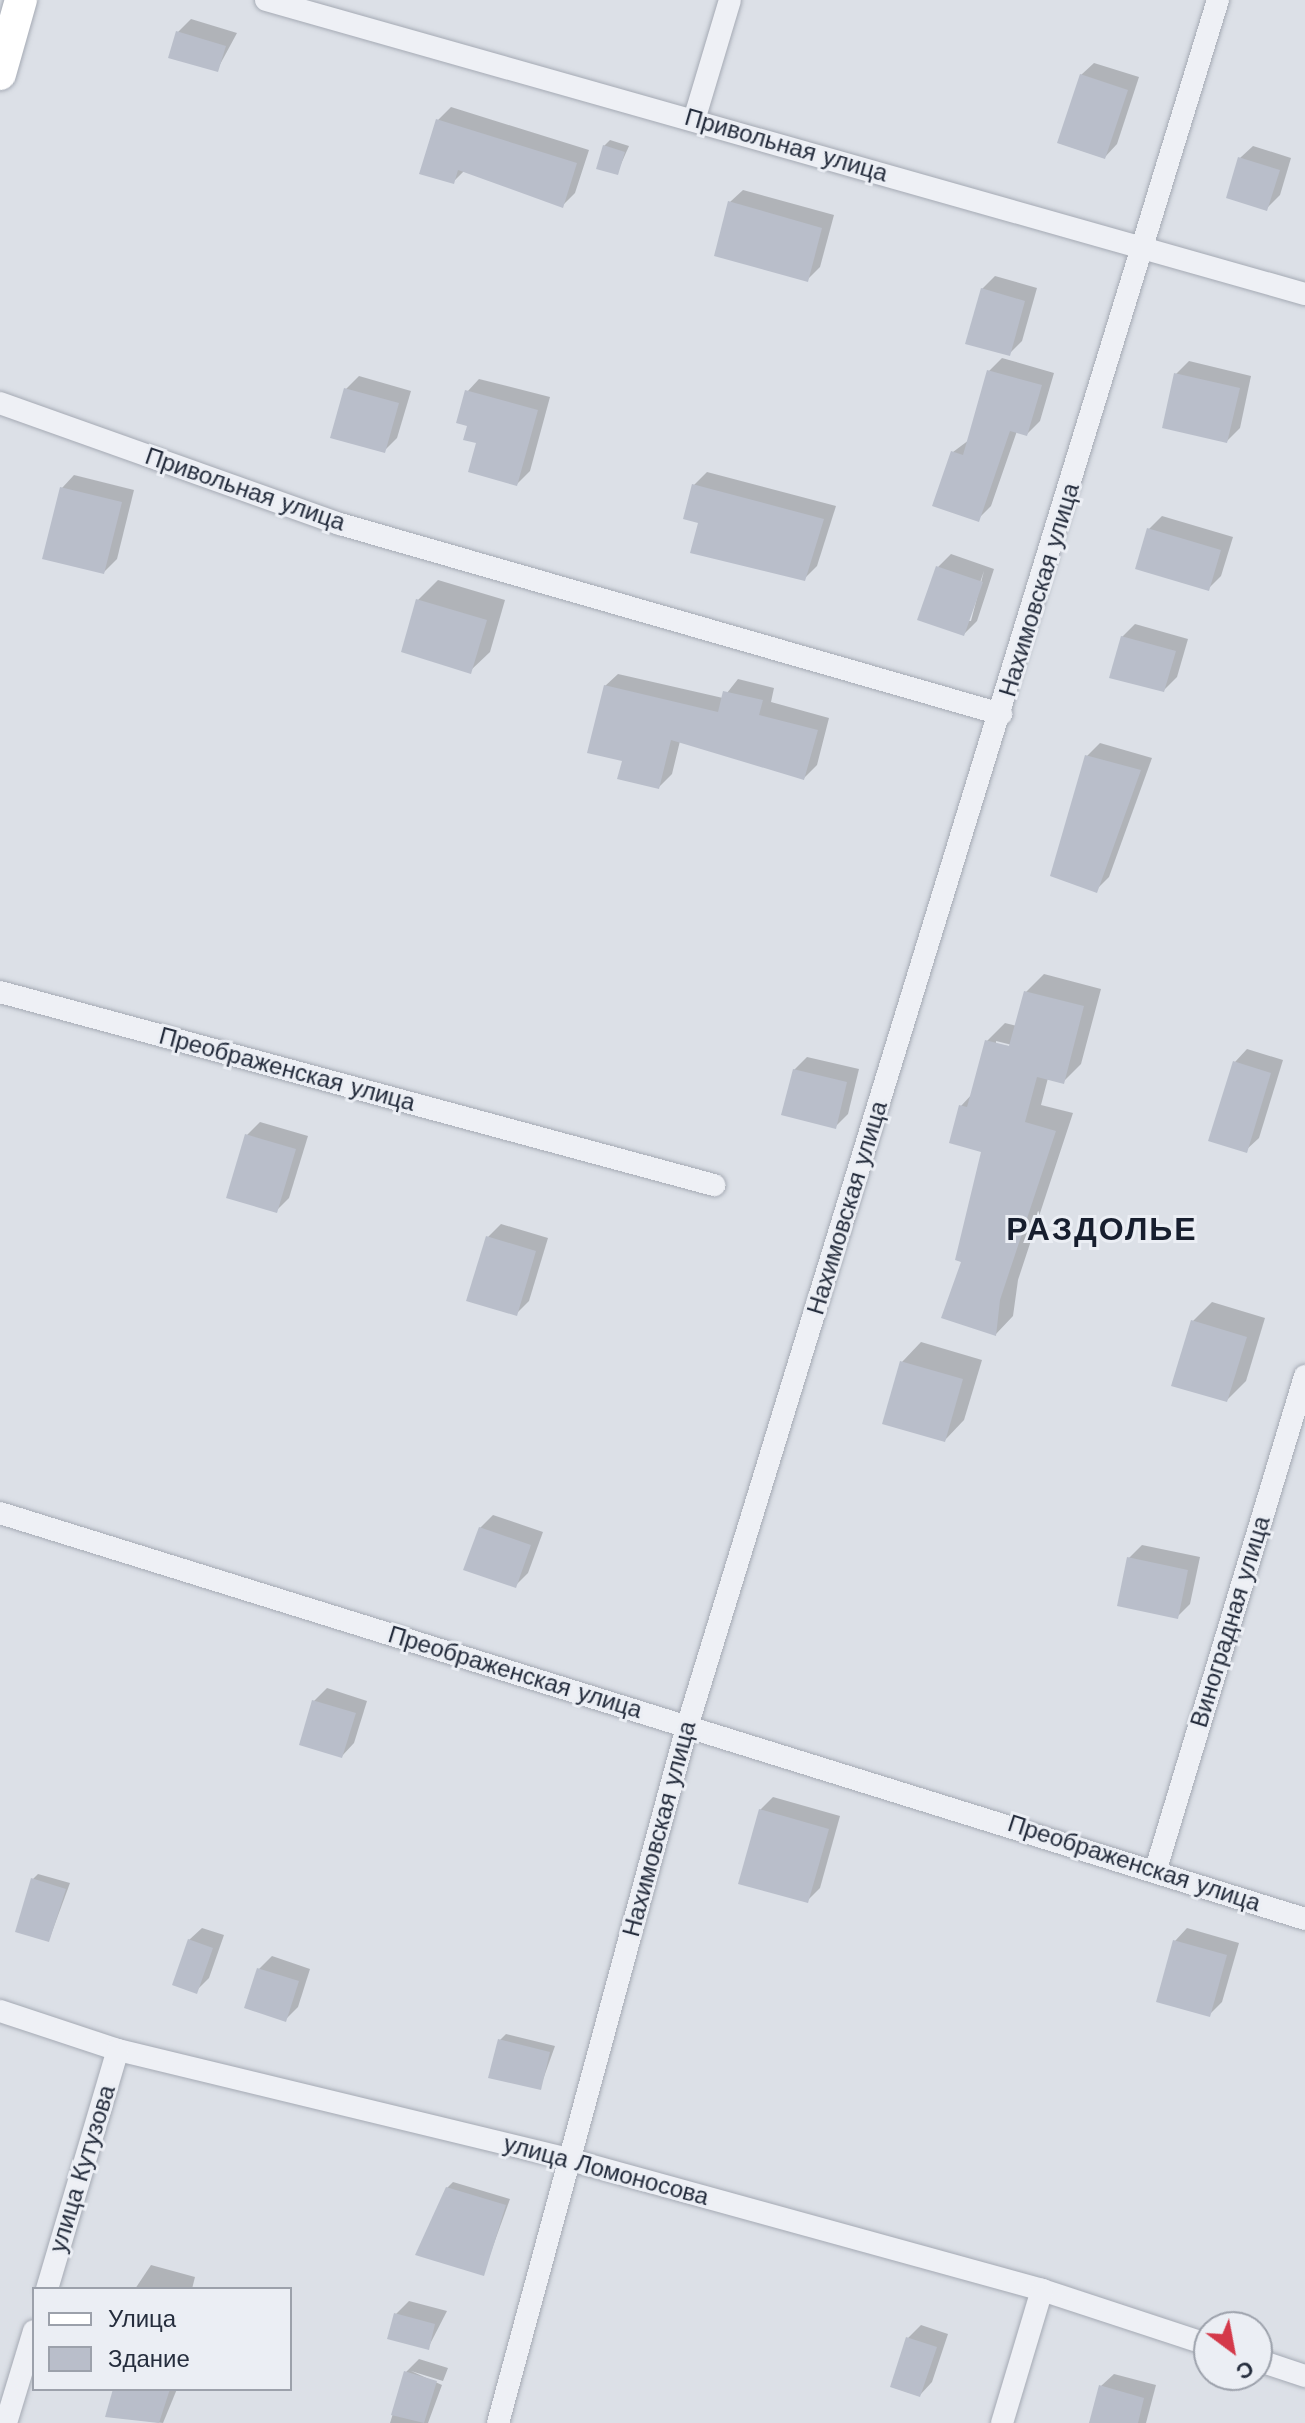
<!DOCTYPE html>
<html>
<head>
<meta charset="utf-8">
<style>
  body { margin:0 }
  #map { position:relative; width:1305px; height:2423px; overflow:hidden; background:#dce0e7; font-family:"Work Sans",sans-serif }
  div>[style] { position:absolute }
  .shadow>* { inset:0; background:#0003 }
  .building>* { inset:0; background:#b9beca }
  .roads { filter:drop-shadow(0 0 2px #a5aab4) drop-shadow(0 0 2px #a5aab4) }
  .minor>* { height:22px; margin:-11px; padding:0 11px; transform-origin:11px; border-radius:11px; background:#eef0f5 }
  .secondary>* { height:32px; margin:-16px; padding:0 16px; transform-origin:16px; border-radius:16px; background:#fff }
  span { translate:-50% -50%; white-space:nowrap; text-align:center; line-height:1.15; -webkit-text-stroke:6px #ebeef4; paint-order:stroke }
  .street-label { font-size:24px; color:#252d3d }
  .district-label { font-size:32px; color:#171e2e; font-weight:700; letter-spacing:2px }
  .legend { position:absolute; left:32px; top:2287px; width:260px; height:104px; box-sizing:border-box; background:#ebeef4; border:2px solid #9ca1ab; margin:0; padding:10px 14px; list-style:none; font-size:24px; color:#252d3d }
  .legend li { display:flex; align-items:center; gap:16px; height:40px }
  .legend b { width:40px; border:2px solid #9ca1ab }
  .north { position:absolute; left:1193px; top:2311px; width:80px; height:80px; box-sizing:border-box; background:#ebeef4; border:2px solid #9ca1ab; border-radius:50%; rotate:148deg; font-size:22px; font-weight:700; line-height:32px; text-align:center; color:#252d3d }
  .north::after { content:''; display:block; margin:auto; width:28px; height:36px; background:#d4394a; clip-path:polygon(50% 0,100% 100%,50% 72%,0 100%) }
</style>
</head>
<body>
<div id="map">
  <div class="shadow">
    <div style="clip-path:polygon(191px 19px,237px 33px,217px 70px,178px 32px)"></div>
    <div style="clip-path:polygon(1094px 63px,1139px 77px,1117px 144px,1105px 157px,1081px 75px)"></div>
    <div style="clip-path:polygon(451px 107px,589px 150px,575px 193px,563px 205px,465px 170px,453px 182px,438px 120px)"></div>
    <div style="clip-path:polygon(610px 140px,629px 146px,617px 173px,604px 146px)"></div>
    <div style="clip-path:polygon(1253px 146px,1291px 158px,1280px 195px,1267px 208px,1240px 158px)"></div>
    <div style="clip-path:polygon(743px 190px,834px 215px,820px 267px,807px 280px,730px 202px)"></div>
    <div style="clip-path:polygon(995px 276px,1037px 288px,1022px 341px,1009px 354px,982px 289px)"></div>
    <div style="clip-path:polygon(1002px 358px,1054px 373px,1040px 421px,1027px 434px,1017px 431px,991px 506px,978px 519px,953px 452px,969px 440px,989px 371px)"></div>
    <div style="clip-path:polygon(1189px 361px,1251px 376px,1240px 428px,1227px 441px,1176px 374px)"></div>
    <div style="clip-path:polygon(359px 376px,411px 391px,397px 438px,384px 451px,346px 389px)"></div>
    <div style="clip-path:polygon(479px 379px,550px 397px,530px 471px,517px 484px,469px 425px,467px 392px)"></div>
    <div style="clip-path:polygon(707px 472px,836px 506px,817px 566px,804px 579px,700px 522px,694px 485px)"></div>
    <div style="clip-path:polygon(74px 475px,134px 490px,117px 559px,104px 572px,62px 488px)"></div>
    <div style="clip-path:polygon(1162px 516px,1233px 537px,1221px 576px,1208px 589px,1149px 529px)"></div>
    <div style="clip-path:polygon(evenodd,951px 554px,994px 569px,977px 621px,964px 634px,938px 567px,951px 554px,984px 571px,971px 621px,967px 621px,984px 571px)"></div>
    <div style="clip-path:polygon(438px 580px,505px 600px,490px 652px,470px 671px,418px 600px)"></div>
    <div style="clip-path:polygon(1135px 624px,1188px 639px,1177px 677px,1164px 690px,1122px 637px)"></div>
    <div style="clip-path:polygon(618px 674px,723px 698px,738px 679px,774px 688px,771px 702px,829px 718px,817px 765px,804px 778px,680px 741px,672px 774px,659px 787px,624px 760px,605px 686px)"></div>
    <div style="clip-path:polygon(1100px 743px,1152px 758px,1109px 877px,1096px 890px,1087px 756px)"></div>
    <div style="clip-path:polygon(evenodd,1044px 974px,1101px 989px,1081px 1064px,1063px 1082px,1048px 1078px,1041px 1105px,1073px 1113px,1018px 1280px,1013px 1316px,996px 1334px,964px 1261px,983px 1150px,961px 1106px,973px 1093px,987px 1041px,1005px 1023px,1017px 1026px,1026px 992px,1044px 974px,996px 1041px,1020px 1047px,996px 1045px,996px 1041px)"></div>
    <div style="clip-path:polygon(1247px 1049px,1283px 1060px,1259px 1138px,1246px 1150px,1235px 1062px)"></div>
    <div style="clip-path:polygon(807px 1057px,859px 1069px,848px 1114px,835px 1127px,794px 1070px)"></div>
    <div style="clip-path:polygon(260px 1122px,308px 1136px,289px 1198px,276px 1211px,247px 1135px)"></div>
    <div style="clip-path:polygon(501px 1224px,548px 1238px,529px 1301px,516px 1314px,488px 1237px)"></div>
    <div style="clip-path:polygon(1212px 1302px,1265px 1318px,1246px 1381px,1227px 1400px,1193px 1321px)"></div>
    <div style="clip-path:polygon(921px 1342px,982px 1360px,964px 1420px,945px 1440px,902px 1362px)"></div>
    <div style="clip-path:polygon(493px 1515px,543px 1532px,528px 1573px,515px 1586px,480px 1528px)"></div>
    <div style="clip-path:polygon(1142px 1545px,1200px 1557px,1190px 1604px,1177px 1617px,1129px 1558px)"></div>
    <div style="clip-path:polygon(327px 1688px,367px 1701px,354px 1743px,342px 1756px,314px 1701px)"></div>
    <div style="clip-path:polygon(773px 1797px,840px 1816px,820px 1888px,807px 1901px,760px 1810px)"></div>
    <div style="clip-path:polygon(38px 1874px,70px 1883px,49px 1940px,32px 1880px)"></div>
    <div style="clip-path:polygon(202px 1928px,224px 1935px,209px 1978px,196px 1991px,189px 1940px)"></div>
    <div style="clip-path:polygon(1187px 1928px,1239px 1943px,1222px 2002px,1209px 2015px,1175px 1941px)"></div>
    <div style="clip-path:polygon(272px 1956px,310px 1969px,298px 2007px,285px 2020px,259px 1969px)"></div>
    <div style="clip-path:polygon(506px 2034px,555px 2046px,540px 2088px,500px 2040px)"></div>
    <div style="clip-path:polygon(453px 2182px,510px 2199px,483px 2274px,447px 2188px)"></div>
    <div style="clip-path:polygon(151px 2265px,195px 2277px,192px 2289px,135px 2289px)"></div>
    <div style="clip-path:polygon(409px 2301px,447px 2311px,428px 2348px,396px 2314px)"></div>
    <div style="clip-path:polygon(921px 2325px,948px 2334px,932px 2382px,920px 2395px,908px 2338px)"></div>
    <div style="clip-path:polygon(419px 2359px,448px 2368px,443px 2381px,411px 2371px,442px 2385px,428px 2423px,390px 2423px,406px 2372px)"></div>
    <div style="clip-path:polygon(1114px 2374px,1156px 2385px,1146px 2423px,1091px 2423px,1101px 2386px)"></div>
    <div style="clip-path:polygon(115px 2389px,177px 2389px,163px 2423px,107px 2416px)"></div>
  </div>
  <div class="building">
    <div style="clip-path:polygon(176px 31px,226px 46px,218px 72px,168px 58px)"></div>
    <div style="clip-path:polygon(1080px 74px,1128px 90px,1105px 159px,1057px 143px)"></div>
    <div style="clip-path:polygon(436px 119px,577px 163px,563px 208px,458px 170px,454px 184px,419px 174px)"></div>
    <div style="clip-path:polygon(603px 145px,625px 152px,618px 175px,596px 169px)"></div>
    <div style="clip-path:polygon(1238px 157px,1280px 170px,1267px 211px,1226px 198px)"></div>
    <div style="clip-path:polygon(728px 201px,822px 228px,808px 282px,714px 256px)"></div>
    <div style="clip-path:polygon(981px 288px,1025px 301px,1010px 356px,965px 344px)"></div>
    <div style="clip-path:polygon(987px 370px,1042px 385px,1027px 436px,1010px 431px,979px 522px,932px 506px,951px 451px,963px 455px)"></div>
    <div style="clip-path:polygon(1174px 373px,1240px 388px,1227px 443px,1162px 428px)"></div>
    <div style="clip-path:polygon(344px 388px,399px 403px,385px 453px,330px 438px)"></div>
    <div style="clip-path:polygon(465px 390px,538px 410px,517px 486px,468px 472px,476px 443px,463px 440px,467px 426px,456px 423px)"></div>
    <div style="clip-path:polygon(692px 484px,824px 519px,805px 581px,690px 553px,698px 523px,683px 519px)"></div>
    <div style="clip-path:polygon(60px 487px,122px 502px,104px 574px,42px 559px)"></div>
    <div style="clip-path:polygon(1147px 528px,1221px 550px,1209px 591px,1135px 569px)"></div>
    <div style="clip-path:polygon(936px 566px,983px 582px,964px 636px,917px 620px)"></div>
    <div style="clip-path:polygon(416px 599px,487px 620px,471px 674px,401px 652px)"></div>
    <div style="clip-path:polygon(1121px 636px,1176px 651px,1164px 692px,1109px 678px)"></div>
    <div style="clip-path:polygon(604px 685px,718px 712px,723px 691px,763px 700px,759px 715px,818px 730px,804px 780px,671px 740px,659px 789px,617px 779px,622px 761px,587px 753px)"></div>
    <div style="clip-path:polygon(1085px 755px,1141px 770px,1097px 893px,1050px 876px)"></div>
    <div style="clip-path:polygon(1024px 991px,1084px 1006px,1064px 1084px,1037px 1077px,1025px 1122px,1056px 1131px,1000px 1300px,996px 1336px,941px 1318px,961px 1262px,955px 1260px,981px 1152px,949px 1143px,959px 1105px,967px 1107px,985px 1040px,1009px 1046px)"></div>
    <div style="clip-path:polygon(1233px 1061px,1271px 1073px,1247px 1153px,1208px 1141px)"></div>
    <div style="clip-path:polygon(793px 1069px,847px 1082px,836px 1129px,781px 1115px)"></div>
    <div style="clip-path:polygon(245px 1134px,296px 1149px,277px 1213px,226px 1198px)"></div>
    <div style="clip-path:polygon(486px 1236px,536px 1251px,517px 1316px,466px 1301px)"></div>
    <div style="clip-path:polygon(1191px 1320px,1247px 1337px,1227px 1402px,1171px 1386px)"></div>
    <div style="clip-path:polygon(900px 1361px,963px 1379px,945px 1442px,882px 1424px)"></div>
    <div style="clip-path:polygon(479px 1527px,531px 1545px,516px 1588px,463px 1570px)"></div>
    <div style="clip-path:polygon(1127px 1557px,1188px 1570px,1178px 1619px,1117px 1606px)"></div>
    <div style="clip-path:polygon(312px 1700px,356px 1713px,342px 1758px,299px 1745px)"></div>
    <div style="clip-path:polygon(759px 1809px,829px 1829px,808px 1903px,738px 1884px)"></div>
    <div style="clip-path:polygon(31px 1878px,66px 1889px,49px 1942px,15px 1932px)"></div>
    <div style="clip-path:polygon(188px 1939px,213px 1948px,197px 1994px,172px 1985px)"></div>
    <div style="clip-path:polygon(1173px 1940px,1227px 1955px,1210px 2017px,1156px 2002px)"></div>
    <div style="clip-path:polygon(257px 1968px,299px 1981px,286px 2022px,244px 2008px)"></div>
    <div style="clip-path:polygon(498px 2039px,550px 2052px,541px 2090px,488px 2078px)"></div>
    <div style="clip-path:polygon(446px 2187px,506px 2205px,484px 2276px,415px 2255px)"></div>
    <div style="clip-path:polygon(394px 2313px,435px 2324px,429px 2350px,387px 2339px)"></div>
    <div style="clip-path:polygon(906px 2337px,937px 2347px,920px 2397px,890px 2387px)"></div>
    <div style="clip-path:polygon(404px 2371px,437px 2381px,424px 2423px,391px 2415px)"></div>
    <div style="clip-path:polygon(1099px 2385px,1144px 2398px,1138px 2423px,1089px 2423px)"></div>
    <div style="clip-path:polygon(113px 2389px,170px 2389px,159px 2423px,105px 2417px)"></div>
  </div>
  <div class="roads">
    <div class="minor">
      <div style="left:266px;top:0;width:1080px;rotate:15.8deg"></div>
      <div style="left:694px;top:120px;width:125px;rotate:-73.3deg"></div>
      <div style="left:0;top:403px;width:361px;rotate:19.6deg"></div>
      <div style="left:340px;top:524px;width:688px;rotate:16.04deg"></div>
      <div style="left:0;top:992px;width:740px;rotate:15.13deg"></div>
      <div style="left:0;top:1513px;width:1367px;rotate:17.28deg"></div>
      <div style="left:1156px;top:1869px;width:515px;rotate:-73.18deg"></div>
      <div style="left:0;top:2011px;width:124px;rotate:18.3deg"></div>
      <div style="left:118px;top:2050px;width:466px;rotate:13.6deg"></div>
      <div style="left:571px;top:2160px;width:489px;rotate:15.4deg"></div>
      <div style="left:1042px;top:2290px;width:176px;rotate:18.2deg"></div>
      <div style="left:47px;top:2289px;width:249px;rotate:-73.5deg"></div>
      <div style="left:1257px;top:2360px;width:51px;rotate:18.4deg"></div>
      <div style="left:6px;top:2423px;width:96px;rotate:-73.1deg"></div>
      <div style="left:498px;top:2423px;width:721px;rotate:-74.81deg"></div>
      <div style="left:687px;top:1727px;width:1807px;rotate:-72.91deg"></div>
      <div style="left:1002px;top:2423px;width:139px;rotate:-73.3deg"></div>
    </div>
    <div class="secondary">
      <div style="left:0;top:74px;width:77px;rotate:-74.2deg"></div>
    </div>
  </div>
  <div class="street-label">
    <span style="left:786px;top:146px;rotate:16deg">Привольная улица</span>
    <span style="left:245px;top:490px;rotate:19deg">Привольная улица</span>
    <span style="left:1040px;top:590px;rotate:-73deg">Нахимовская улица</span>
    <span style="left:287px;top:1070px;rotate:15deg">Преображенская улица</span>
    <span style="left:848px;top:1208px;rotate:-73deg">Нахимовская улица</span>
    <span style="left:1231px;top:1622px;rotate:-73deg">Виноградная улица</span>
    <span style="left:515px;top:1673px;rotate:17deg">Преображенская улица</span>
    <span style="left:660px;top:1829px;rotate:-75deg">Нахимовская улица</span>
    <span style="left:1134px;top:1864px;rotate:18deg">Преображенская улица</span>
    <span style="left:83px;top:2169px;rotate:-73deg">улица Кутузова</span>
    <span style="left:606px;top:2171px;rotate:15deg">улица Ломоносова</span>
  </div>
  <div class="district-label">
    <span style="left:1102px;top:1229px">РАЗДОЛЬЕ</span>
  </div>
  <ul class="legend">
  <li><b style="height:10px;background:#fff"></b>Улица</li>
  <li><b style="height:22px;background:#b9beca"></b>Здание</li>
  </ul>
  <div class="north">С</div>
</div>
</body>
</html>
